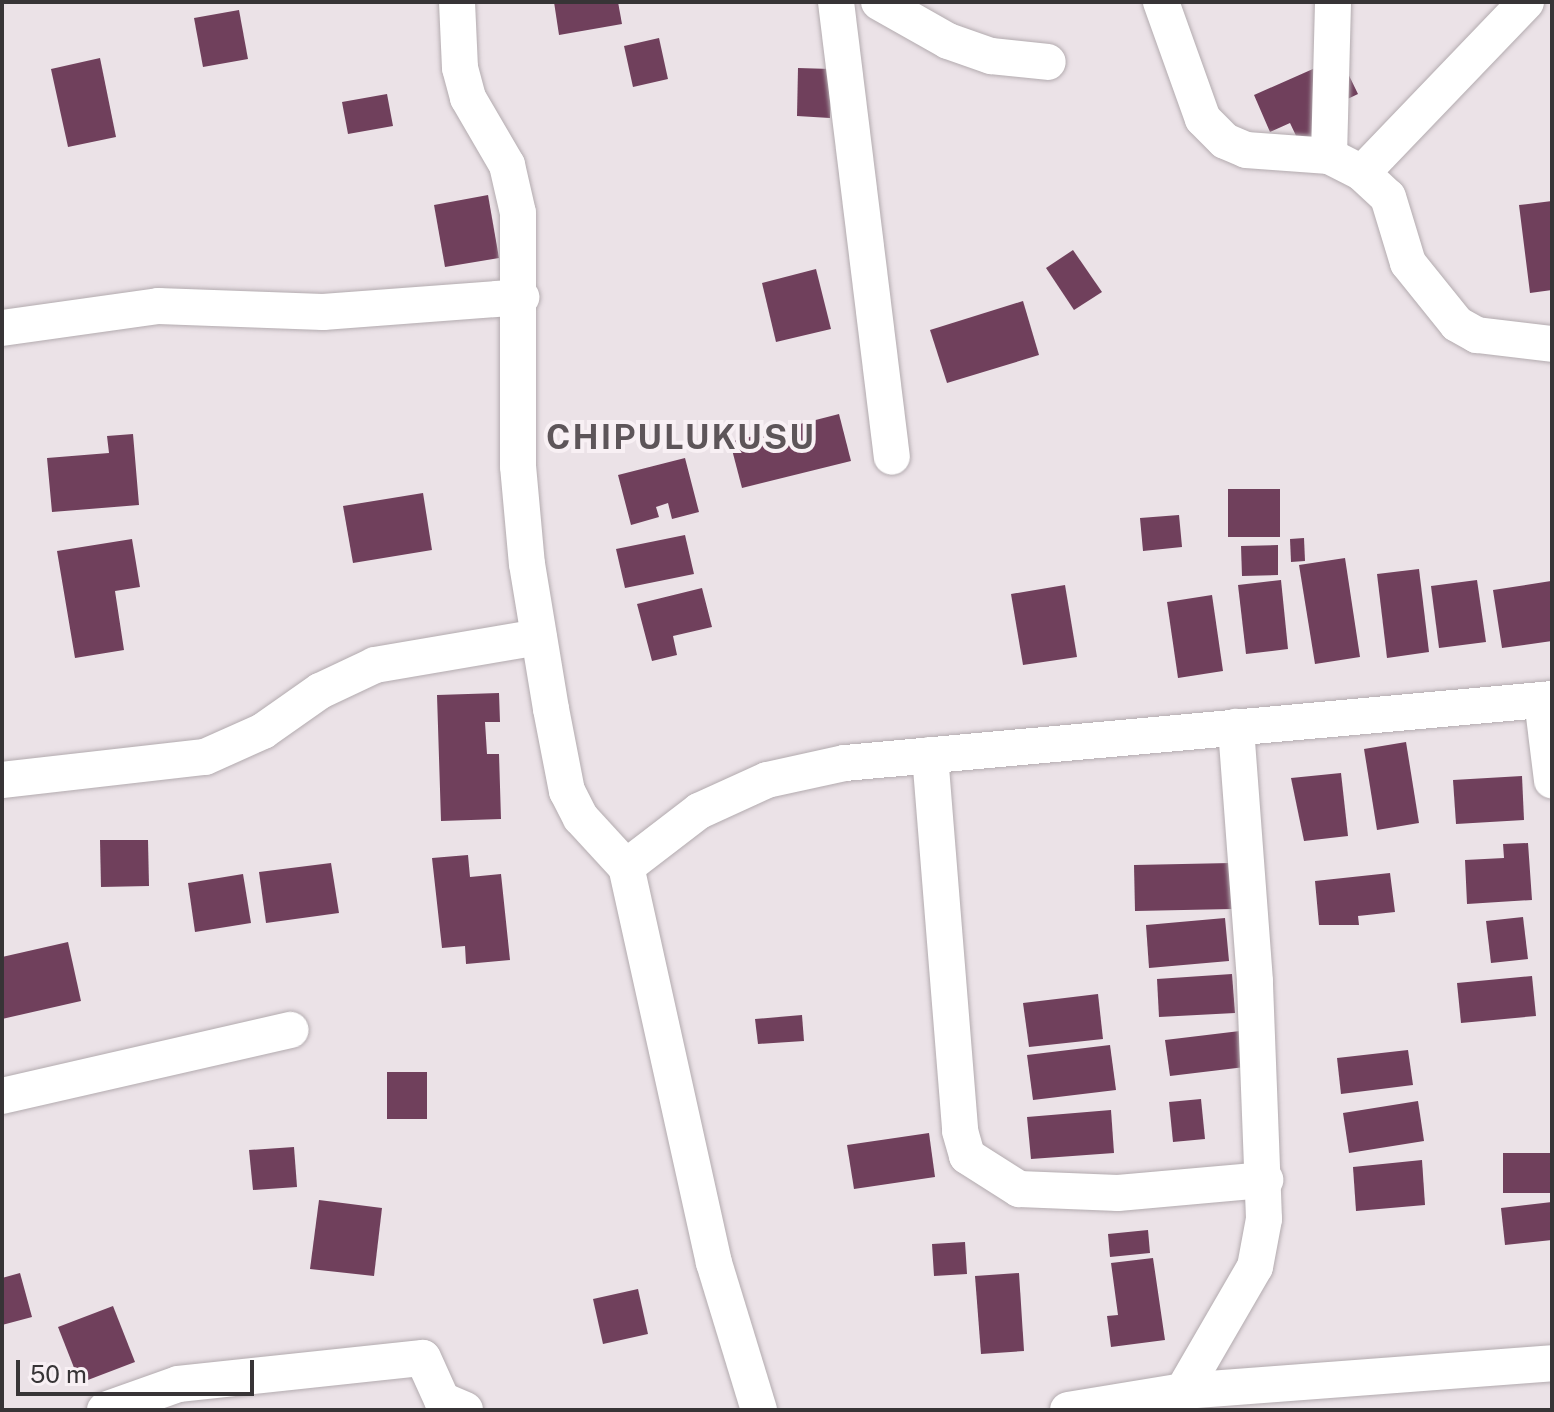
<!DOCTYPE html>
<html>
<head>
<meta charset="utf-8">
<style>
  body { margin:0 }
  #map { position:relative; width:1554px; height:1412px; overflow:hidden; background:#ebe2e7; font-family:"Public Sans",sans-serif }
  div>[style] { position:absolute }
  .building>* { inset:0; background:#70405c }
  .roads { filter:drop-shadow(0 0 2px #b3abaf) drop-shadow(0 0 2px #b3abaf) }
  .minor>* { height:36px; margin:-18px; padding:0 18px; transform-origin:18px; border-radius:18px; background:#fff }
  span { translate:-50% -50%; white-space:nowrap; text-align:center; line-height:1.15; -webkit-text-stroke:8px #f8f0f4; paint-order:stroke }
  .district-label { font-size:34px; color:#5d5559; font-weight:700; letter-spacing:2px }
  .frame { position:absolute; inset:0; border:4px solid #373436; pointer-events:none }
  .scale { position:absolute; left:16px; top:1360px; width:238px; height:36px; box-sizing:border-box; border:4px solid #373436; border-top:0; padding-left:10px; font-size:24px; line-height:28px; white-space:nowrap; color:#373436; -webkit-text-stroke:6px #f8f0f4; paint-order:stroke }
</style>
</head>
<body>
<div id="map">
  <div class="building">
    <div style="clip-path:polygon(554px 2px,618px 2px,622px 24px,559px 35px)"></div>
    <div style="clip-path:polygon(239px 10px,248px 59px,203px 67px,194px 18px)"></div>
    <div style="clip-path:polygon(659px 38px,668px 79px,633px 87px,624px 46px)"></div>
    <div style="clip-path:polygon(1340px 57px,1358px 94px,1337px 104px,1345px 121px,1299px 142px,1290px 123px,1270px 132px,1254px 95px)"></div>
    <div style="clip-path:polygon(100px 58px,116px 137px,68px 147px,51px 69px)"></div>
    <div style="clip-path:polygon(798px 68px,831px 69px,830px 118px,797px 116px)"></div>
    <div style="clip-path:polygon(387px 94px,393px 126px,348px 134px,342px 102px)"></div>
    <div style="clip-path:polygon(488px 195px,499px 258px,445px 267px,434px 205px)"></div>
    <div style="clip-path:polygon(1552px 201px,1552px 290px,1530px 293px,1519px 205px)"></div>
    <div style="clip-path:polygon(1073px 250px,1102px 292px,1074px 310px,1046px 268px)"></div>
    <div style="clip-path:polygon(816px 269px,831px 329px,776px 342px,762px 283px)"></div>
    <div style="clip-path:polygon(1023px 301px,1039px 355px,947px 383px,930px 330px)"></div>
    <div style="clip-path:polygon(839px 414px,851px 461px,742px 488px,730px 442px)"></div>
    <div style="clip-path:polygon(133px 434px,139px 505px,52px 512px,47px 458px,109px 453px,107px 436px)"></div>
    <div style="clip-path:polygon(685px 458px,699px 512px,672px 519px,668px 503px,656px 507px,659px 517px,631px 525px,618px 475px)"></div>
    <div style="clip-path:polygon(1228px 489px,1280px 489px,1280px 537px,1228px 537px)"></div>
    <div style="clip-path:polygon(423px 493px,432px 550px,353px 563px,343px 506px)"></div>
    <div style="clip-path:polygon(1179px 515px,1182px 547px,1143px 551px,1140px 518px)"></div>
    <div style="clip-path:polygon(685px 535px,694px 574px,625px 588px,616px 549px)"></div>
    <div style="clip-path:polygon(1304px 538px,1305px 561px,1291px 562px,1290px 539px)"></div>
    <div style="clip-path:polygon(132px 539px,140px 587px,115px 591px,124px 650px,75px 658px,57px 551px)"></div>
    <div style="clip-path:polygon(1278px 545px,1278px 575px,1242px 576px,1241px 546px)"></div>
    <div style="clip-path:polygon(1345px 558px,1360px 657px,1315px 664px,1299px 565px)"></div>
    <div style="clip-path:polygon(1419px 569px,1429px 652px,1387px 658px,1377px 574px)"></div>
    <div style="clip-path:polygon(1281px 580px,1288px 649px,1246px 654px,1238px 585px)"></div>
    <div style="clip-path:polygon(1477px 580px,1486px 642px,1439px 648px,1431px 586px)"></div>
    <div style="clip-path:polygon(1551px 581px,1552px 641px,1502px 648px,1493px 590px)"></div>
    <div style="clip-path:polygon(1065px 585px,1077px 657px,1023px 665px,1011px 594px)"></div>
    <div style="clip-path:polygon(702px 588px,712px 627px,673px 636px,677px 655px,652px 661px,637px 604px)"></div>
    <div style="clip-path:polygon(1212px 595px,1223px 671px,1178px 678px,1167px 602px)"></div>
    <div style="clip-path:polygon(499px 693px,500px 722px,485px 722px,487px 754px,499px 754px,501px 819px,441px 821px,437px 695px)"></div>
    <div style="clip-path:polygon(1406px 742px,1419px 823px,1377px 830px,1364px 749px)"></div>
    <div style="clip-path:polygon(1341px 773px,1348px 836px,1304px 841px,1291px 778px)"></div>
    <div style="clip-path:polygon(1522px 776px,1524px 820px,1456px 824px,1453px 780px)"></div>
    <div style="clip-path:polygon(100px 840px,148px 840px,149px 886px,101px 887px)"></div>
    <div style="clip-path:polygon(1528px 843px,1532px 900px,1467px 904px,1465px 860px,1504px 858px,1503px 844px)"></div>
    <div style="clip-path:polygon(468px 855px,470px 877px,501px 874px,510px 960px,466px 964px,465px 946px,442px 948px,432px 858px)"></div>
    <div style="clip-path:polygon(331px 863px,339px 913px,266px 923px,259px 872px)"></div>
    <div style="clip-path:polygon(1231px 863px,1232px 909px,1135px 911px,1134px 865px)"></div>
    <div style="clip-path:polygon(1390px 873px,1395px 912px,1358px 916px,1359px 925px,1319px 925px,1315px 881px)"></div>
    <div style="clip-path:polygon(243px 874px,251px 923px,195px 932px,188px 883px)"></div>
    <div style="clip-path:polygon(1523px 917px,1528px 959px,1491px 963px,1486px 921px)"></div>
    <div style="clip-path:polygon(1225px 918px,1229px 961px,1149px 968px,1146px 925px)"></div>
    <div style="clip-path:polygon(68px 942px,81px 1001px,2px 1019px,2px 957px)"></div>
    <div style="clip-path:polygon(1232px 974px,1235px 1013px,1159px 1017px,1157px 979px)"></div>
    <div style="clip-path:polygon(1532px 976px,1536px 1016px,1461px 1023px,1457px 983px)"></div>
    <div style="clip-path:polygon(1098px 994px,1103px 1039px,1029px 1047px,1023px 1003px)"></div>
    <div style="clip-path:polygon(802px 1015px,804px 1041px,758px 1044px,755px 1019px)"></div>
    <div style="clip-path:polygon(1240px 1031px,1245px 1067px,1170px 1076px,1165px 1040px)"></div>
    <div style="clip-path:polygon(1110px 1045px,1116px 1090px,1033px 1100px,1027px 1055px)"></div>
    <div style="clip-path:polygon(1408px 1050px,1413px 1085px,1341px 1094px,1337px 1058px)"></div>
    <div style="clip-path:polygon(387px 1072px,427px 1072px,427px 1119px,387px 1119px)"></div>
    <div style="clip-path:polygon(1201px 1099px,1205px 1139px,1173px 1142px,1169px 1102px)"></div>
    <div style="clip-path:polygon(1418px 1101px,1424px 1141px,1349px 1153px,1343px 1113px)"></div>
    <div style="clip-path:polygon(1111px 1110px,1114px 1153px,1031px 1159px,1027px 1117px)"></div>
    <div style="clip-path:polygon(929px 1133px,935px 1177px,854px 1189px,847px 1145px)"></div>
    <div style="clip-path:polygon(294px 1147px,297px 1187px,253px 1190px,249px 1150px)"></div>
    <div style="clip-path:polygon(1503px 1153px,1552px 1153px,1552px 1193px,1503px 1193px)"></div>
    <div style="clip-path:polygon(1422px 1160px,1425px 1205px,1356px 1211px,1353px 1167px)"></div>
    <div style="clip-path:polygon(319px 1200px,382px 1208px,374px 1276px,310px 1269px)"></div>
    <div style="clip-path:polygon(1552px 1202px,1552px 1240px,1505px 1245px,1501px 1208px)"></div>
    <div style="clip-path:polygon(1148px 1230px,1150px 1253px,1110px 1257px,1108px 1234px)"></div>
    <div style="clip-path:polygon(965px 1242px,967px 1274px,934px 1276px,932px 1244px)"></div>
    <div style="clip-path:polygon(1153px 1258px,1165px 1340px,1111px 1347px,1107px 1316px,1118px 1315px,1111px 1263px)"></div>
    <div style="clip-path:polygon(20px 1273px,32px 1317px,2px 1325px,2px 1278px)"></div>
    <div style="clip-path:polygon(1019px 1273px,1024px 1351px,981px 1354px,975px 1276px)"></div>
    <div style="clip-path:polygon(638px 1289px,648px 1334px,603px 1344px,593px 1299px)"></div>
    <div style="clip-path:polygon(113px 1306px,135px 1362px,80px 1383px,58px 1327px)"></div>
  </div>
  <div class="roads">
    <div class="minor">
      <div style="left:457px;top:2px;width:66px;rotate:87.4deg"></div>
      <div style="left:460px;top:68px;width:31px;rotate:75deg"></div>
      <div style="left:468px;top:98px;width:78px;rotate:59.8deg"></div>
      <div style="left:507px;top:165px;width:49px;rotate:77.1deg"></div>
      <div style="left:518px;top:213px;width:253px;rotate:90deg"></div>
      <div style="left:518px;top:466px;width:98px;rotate:84.8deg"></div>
      <div style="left:527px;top:564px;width:147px;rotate:80.6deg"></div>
      <div style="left:551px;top:709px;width:84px;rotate:79deg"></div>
      <div style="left:567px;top:791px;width:30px;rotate:63deg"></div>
      <div style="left:581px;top:818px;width:67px;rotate:47.4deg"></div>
      <div style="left:836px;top:2px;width:458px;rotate:83deg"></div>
      <div style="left:879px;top:2px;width:79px;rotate:29.5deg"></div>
      <div style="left:948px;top:41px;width:46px;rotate:19.2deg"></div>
      <div style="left:991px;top:56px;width:57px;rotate:6deg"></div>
      <div style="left:1161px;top:2px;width:124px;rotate:70.3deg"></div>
      <div style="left:1203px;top:119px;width:31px;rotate:45deg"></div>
      <div style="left:1225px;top:141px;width:23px;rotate:23deg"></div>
      <div style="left:1246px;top:150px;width:83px;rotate:4.1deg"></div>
      <div style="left:1329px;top:156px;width:37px;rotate:27deg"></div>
      <div style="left:1362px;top:173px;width:35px;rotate:43deg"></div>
      <div style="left:1388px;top:197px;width:69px;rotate:73.1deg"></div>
      <div style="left:1408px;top:263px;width:78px;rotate:51.2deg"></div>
      <div style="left:1457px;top:324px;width:23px;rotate:29deg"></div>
      <div style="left:1477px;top:335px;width:76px;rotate:6.8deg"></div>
      <div style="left:1329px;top:156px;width:154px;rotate:-88.5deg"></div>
      <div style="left:1362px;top:173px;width:237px;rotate:-46.2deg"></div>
      <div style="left:2px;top:328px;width:158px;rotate:-8deg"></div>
      <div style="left:158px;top:306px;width:165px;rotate:2.1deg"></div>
      <div style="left:323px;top:312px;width:199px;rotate:-4.3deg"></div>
      <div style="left:1542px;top:700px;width:81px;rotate:82.9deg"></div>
      <div style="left:930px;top:755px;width:377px;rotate:85.4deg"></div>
      <div style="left:960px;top:1131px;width:26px;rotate:74deg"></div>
      <div style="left:967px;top:1156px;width:62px;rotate:32.4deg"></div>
      <div style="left:1019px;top:1189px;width:99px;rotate:2.3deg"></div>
      <div style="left:1118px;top:1193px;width:148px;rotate:-5.1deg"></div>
      <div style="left:2px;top:780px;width:204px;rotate:-6.5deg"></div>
      <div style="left:205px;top:757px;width:64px;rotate:-24.1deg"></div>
      <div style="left:263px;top:731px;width:70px;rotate:-35.1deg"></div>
      <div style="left:320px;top:691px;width:61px;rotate:-25.3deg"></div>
      <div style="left:375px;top:665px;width:166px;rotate:-9.7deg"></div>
      <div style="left:2px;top:1096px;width:296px;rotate:-12.9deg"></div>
      <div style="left:1183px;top:1391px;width:143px;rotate:-59.9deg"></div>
      <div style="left:1255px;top:1267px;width:49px;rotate:-79.4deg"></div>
      <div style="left:1264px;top:1219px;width:238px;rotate:-92.2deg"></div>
      <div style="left:1255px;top:981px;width:255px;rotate:-94.3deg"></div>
      <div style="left:105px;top:1410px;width:77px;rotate:-19.6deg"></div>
      <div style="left:178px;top:1384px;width:246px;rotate:-6.1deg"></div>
      <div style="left:423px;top:1358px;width:46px;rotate:65.7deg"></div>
      <div style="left:442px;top:1400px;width:25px;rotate:23deg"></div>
      <div style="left:759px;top:1410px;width:154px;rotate:-107deg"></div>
      <div style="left:714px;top:1263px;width:406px;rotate:-102.5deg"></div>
      <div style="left:626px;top:867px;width:92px;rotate:-37.5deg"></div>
      <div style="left:699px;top:811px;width:75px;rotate:-24.5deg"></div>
      <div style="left:767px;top:780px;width:80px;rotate:-12.3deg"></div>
      <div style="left:845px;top:763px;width:710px;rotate:-5.17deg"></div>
      <div style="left:1068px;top:1410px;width:117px;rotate:-9.4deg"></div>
      <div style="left:1183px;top:1391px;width:370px;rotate:-4.3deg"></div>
    </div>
  </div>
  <div class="district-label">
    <span style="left:681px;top:438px">CHIPULUKUSU</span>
  </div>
  <div class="frame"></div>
  <div class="scale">50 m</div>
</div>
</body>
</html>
